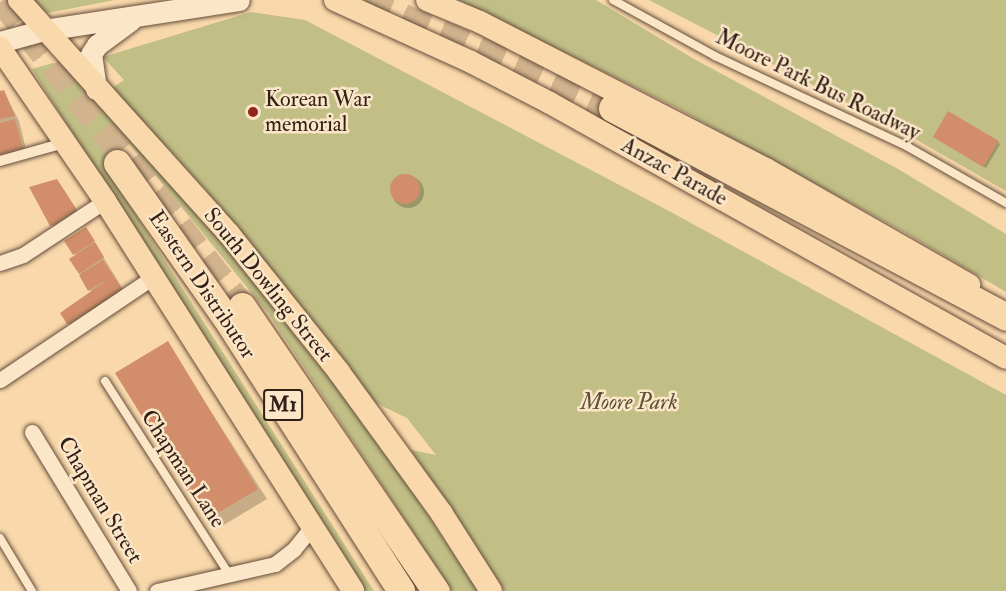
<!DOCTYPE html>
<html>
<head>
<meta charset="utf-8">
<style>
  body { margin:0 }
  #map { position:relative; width:1006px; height:591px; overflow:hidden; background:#f9d8ab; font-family:"IM FELL Double Pica",serif }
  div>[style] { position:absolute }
  .green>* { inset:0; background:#c1be86 }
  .shadow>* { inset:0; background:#0003 }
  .round { border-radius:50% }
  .building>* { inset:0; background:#d28e6a }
  .motorway-tunnel>* { height:27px; margin-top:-13.5px; transform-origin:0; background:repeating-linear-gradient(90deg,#d1b38d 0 27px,transparent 0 41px) }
  .roads { filter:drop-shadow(0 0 2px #644d3b) drop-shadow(0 0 2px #644d3b) }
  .service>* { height:8px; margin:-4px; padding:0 4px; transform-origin:4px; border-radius:4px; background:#fbe6c8 }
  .pedestrian>* { height:10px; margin:-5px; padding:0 5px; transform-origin:5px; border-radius:5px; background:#fbe6c8 }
  .minor>* { height:15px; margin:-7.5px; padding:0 7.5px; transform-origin:7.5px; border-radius:7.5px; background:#fbe6c8 }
  .secondary>* { height:21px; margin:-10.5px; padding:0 10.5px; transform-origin:10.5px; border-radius:10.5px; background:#fbe6c8 }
  .primary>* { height:22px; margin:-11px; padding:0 11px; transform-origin:11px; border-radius:11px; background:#f9d8ab }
  .motorway>* { height:27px; margin:-13.5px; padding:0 13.5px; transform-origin:13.5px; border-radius:13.5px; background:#f9d8ab }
  .dots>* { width:16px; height:16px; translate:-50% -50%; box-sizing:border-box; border:3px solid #fbe6c8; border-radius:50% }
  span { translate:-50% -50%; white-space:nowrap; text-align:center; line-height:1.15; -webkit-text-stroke:5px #fbe6c8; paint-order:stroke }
  .shield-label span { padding:2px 4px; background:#fbe6c8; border:2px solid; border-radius:4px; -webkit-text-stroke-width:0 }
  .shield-label { font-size:21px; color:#321f16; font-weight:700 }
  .street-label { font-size:22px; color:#321f16 }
  .poi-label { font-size:22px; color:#321f16 }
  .left { translate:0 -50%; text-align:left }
  .park-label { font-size:22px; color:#5d4f38; font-style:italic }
</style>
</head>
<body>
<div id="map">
  <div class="green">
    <div style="clip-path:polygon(31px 0,115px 0,47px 13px)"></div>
    <div style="clip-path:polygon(458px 0,596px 0,694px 59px,898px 169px,1006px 234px,1006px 292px,904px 232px,677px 108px)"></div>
    <div style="clip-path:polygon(649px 0,1006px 0,1006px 191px,896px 128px)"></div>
    <div style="clip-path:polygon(251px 12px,305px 20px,669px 211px,1006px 395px,1006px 591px,504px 591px,411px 450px,436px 455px,407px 418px,374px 402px,205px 189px,112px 88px,124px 80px,103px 57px)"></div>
    <div style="clip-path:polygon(53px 63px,67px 68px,243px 263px,399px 471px,478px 591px,452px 591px,268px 313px,130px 144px,103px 163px,374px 591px,363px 591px,32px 69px)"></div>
  </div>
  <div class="shadow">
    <div style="clip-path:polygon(4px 92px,19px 121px,27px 153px,0 159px,0 93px)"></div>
    <div style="clip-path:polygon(937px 139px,998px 142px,1000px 144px,986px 168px)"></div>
    <div class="round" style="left:392px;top:176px;width:32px;height:32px"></div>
    <div style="clip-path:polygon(56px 181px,80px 216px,56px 230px,52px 225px)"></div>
    <div style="clip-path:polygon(86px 229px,126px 294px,73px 328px,68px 323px,92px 293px,81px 276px,75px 254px)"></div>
    <div style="clip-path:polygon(167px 343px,267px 499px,217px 529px,118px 374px)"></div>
  </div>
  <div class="building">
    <div style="clip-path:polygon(4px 90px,15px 116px,0 119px,0 91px)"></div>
    <div style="clip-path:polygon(948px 111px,999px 141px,983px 167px,933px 137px)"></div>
    <div style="clip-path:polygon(15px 119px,23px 148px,0 154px,0 123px)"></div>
    <div class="round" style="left:390px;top:174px;width:30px;height:30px"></div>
    <div style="clip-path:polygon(57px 179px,77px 210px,50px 226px,29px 187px)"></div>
    <div style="clip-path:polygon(86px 227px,95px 241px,73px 255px,64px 241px)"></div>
    <div style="clip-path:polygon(95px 242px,104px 257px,79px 274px,69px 259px)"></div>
    <div style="clip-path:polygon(103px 260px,122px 289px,89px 315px,87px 312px,67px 324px,60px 313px,110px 278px,88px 291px,79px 275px)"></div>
    <div style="clip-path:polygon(168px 341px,258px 489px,206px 520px,115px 373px)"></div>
  </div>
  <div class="motorway-tunnel">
    <div style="left:2px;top:0;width:389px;rotate:51.9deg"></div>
    <div style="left:365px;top:0;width:270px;rotate:23.6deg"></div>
  </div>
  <div class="roads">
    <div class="service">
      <div style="left:613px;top:0;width:116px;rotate:28.8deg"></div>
      <div style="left:715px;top:56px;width:213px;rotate:25.2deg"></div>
      <div style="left:908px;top:147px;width:113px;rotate:29.7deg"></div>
      <div style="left:105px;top:381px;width:229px;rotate:57.3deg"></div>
      <div style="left:0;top:538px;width:62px;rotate:58.9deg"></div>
    </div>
    <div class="pedestrian">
      <div style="left:0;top:161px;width:66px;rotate:-15.7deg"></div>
    </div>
    <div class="minor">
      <div style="left:0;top:263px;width:24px;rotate:-19deg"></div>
      <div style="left:23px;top:255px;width:98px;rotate:-33.4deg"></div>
      <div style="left:0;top:380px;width:184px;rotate:-33.9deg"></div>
      <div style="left:32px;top:432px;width:186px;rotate:58.6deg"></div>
      <div style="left:157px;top:591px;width:121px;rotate:-12.9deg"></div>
      <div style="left:275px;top:564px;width:24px;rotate:-38deg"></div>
      <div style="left:294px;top:549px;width:28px;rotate:-51deg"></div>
    </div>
    <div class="secondary">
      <div style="left:0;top:42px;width:46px;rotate:-15.3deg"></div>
      <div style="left:44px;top:30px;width:197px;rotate:-8.7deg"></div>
      <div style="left:96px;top:89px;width:35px;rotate:-98deg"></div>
      <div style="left:91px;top:54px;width:11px;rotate:-56deg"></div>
      <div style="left:97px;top:45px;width:42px;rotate:-36.3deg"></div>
    </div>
    <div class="primary">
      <div style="left:19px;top:0;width:314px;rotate:48.1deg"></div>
      <div style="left:229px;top:234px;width:176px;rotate:51.4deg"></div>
      <div style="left:339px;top:372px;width:175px;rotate:54deg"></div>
      <div style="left:442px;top:514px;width:91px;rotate:57.5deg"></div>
      <div style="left:335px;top:0;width:149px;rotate:24.5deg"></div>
      <div style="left:471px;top:62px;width:89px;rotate:27.4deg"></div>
      <div style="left:550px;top:103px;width:522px;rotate:29.21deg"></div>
      <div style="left:427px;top:0;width:57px;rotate:22.5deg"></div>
      <div style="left:480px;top:22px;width:322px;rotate:27.2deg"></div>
      <div style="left:766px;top:169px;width:234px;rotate:29.7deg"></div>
      <div style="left:0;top:48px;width:186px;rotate:55.5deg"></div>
      <div style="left:105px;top:201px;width:462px;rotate:57.5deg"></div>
    </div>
    <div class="motorway">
      <div style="left:612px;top:108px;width:446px;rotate:27.9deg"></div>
      <div style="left:117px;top:163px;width:189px;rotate:54.9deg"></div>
      <div style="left:226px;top:318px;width:324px;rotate:57.3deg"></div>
      <div style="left:242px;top:306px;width:345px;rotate:55.8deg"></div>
    </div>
  </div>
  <div class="dots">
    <div style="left:253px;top:112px;background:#8f2418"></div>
  </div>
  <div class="shield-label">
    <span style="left:283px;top:405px">M1</span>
  </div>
  <div class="street-label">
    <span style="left:818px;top:85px;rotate:26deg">Moore Park Bus Roadway</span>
    <span style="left:674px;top:172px;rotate:29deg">Anzac Parade</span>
    <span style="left:202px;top:285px;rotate:56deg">Eastern Distributor</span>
    <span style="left:268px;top:285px;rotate:51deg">South Dowling Street</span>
    <span style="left:183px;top:469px;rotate:57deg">Chapman Lane</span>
    <span style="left:100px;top:500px;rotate:59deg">Chapman Street</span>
  </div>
  <div class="poi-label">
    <span class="left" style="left:265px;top:112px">Korean War<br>memorial</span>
  </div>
  <div class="park-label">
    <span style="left:629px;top:403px">Moore Park</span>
  </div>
</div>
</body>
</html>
